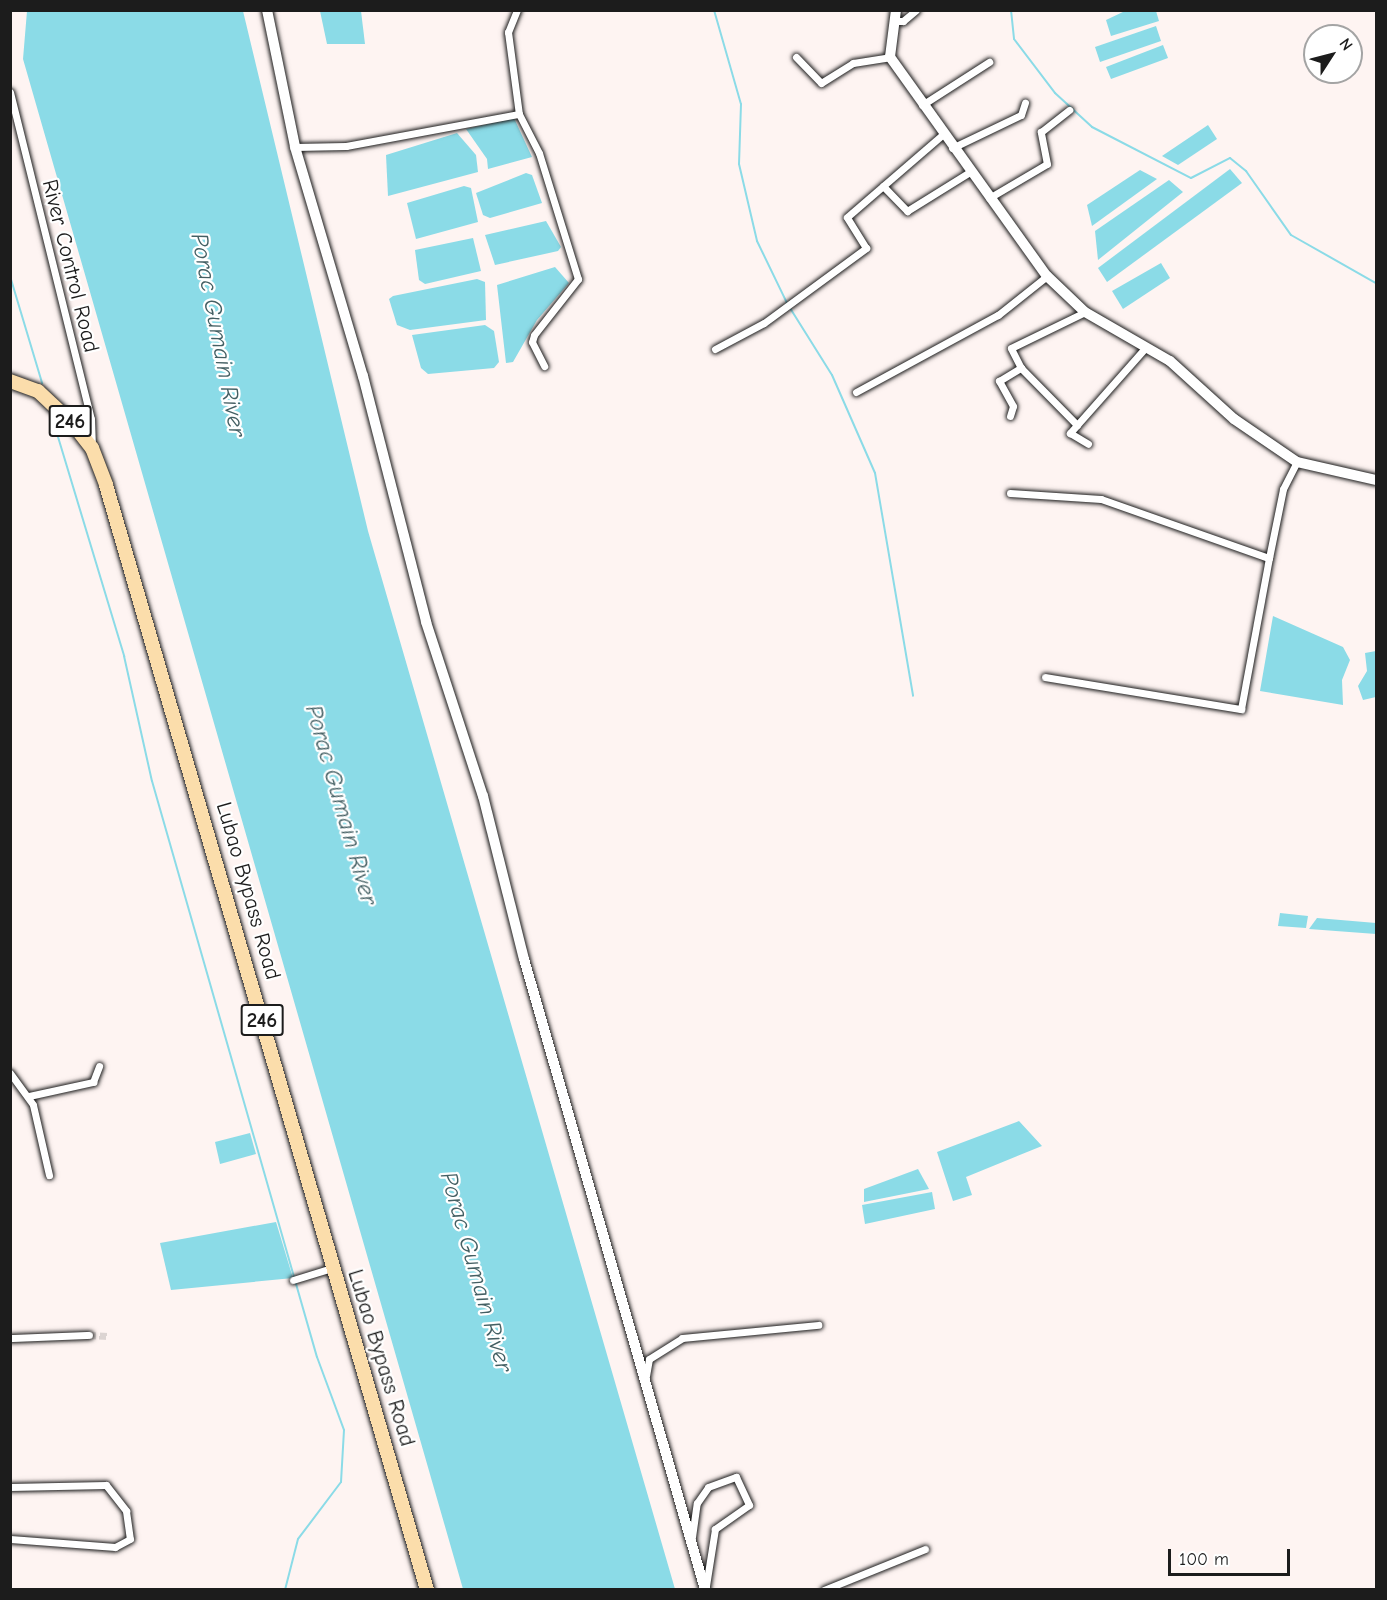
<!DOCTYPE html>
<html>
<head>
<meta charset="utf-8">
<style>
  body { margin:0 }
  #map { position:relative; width:1387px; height:1600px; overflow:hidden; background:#fef4f2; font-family:"Comic Neue",sans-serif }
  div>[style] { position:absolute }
  .water>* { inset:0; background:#8bdbe7 }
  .stream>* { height:2px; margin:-1px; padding:0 1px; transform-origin:1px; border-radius:1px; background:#8bdbe7 }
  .street-tunnel>* { height:7px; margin-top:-3.5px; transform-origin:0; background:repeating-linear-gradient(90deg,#dcd4d2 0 7px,transparent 0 10.5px) }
  .roads { filter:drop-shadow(0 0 2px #1c1c1c) drop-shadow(0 0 2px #1c1c1c) }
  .street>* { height:7px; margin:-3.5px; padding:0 3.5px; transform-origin:3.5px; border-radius:3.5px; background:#fff }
  .secondary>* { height:10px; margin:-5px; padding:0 5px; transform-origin:5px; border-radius:5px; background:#fff }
  .highway>* { height:14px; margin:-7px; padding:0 7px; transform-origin:7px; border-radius:7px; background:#fbddab }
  span { translate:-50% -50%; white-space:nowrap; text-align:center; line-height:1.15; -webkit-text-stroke:4.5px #fff; paint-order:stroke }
  .shield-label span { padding:2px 4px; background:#fff; border:2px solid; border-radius:4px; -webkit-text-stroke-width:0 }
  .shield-label { font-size:21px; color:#1c1c1c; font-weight:700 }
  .street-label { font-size:22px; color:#1c1c1c }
  .water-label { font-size:24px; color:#435f63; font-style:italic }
  .frame { position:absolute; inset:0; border:12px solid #1c1c1c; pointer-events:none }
  .north { position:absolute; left:1303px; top:24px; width:60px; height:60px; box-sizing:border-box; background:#fff; border:2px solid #a4a4a4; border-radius:50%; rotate:54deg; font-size:16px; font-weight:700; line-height:24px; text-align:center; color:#1c1c1c }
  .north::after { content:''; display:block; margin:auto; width:21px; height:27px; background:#1c1c1c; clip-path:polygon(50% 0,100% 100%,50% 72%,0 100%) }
  .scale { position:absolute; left:1168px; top:1549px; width:122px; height:27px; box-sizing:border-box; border:3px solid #1c1c1c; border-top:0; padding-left:8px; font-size:18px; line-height:21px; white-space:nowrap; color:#1c1c1c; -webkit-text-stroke:4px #fff; paint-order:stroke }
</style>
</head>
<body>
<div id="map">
  <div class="water">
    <div style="clip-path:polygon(27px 11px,243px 11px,368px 531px,675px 1589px,463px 1589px,23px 59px)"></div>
    <div style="clip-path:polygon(320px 11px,361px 11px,365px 44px,327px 44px)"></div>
    <div style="clip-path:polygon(1156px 11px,1159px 21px,1111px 36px,1106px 20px,1125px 11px)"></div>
    <div style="clip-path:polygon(1156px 26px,1161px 41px,1100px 62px,1095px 47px)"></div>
    <div style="clip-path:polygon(1163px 45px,1168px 58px,1111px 79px,1106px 67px)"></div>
    <div style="clip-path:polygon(514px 118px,532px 157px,488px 169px,487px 159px,466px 129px)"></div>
    <div style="clip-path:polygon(1208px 125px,1217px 139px,1178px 165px,1162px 156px)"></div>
    <div style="clip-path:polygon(457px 133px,476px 155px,478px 172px,388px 196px,386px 155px)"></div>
    <div style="clip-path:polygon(1230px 169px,1242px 183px,1107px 282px,1098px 268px)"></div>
    <div style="clip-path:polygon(1140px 170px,1157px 179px,1092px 226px,1087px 205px)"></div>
    <div style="clip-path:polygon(526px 173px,532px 175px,542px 203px,490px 218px,483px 215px,476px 193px)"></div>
    <div style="clip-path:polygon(1169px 180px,1183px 192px,1098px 260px,1095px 231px)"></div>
    <div style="clip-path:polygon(464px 186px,471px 188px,478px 222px,416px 239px,407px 203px)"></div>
    <div style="clip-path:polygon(546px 221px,561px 247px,558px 251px,495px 265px,485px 235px)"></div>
    <div style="clip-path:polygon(473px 238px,481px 271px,425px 284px,419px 280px,415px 250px)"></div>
    <div style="clip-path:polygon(1161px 263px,1170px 278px,1123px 309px,1112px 291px)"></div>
    <div style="clip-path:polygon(555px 267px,569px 283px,537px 320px,513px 362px,506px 363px,497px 285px)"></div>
    <div style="clip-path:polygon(477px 279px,485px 282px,486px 320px,410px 330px,397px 325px,389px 299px,393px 296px)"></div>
    <div style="clip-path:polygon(485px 325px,494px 331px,499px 362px,494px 368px,428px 374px,421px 368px,412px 335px)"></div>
    <div style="clip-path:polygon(1273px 616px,1343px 647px,1350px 660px,1342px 680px,1343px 705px,1260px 691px)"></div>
    <div style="clip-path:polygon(1376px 651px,1376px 697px,1363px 700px,1358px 686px,1367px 671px,1365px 653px)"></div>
    <div style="clip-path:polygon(1280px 913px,1308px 916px,1306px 928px,1278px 926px)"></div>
    <div style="clip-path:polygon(1317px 918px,1376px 923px,1376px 934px,1309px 929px)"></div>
    <div style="clip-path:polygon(1019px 1121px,1042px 1146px,966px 1177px,972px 1195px,953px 1201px,937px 1152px)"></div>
    <div style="clip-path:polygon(250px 1133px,256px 1154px,220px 1164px,215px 1142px)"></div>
    <div style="clip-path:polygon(918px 1169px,929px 1189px,864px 1202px,864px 1189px)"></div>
    <div style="clip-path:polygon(932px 1192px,935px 1209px,865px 1224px,862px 1205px)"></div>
    <div style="clip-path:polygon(276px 1222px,293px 1278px,171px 1290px,160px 1243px)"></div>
  </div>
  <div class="stream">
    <div style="left:714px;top:10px;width:98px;rotate:74deg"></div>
    <div style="left:741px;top:104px;width:60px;rotate:91.9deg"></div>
    <div style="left:739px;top:164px;width:79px;rotate:76.8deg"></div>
    <div style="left:757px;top:241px;width:69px;rotate:64.2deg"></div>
    <div style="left:1011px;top:10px;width:29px;rotate:84deg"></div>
    <div style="left:1014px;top:39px;width:68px;rotate:52.8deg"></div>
    <div style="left:1055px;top:93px;width:50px;rotate:42.6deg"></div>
    <div style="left:1092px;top:127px;width:111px;rotate:27.3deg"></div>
    <div style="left:1191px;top:178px;width:44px;rotate:-27.1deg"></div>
    <div style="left:1230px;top:158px;width:21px;rotate:39deg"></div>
    <div style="left:1246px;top:171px;width:78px;rotate:54.9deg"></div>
    <div style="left:1291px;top:235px;width:98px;rotate:29.5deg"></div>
    <div style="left:10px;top:276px;width:112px;rotate:73.3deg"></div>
    <div style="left:790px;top:308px;width:79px;rotate:57.9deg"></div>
    <div style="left:832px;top:375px;width:107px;rotate:66.3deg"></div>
    <div style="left:875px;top:473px;width:226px;rotate:80.3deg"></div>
    <div style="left:52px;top:417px;width:250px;rotate:73.2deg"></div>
    <div style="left:124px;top:656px;width:128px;rotate:77.4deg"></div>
    <div style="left:152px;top:781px;width:599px;rotate:74.02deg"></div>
    <div style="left:317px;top:1357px;width:78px;rotate:69.7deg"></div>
    <div style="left:344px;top:1430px;width:52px;rotate:93.3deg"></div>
    <div style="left:341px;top:1482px;width:71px;rotate:127deg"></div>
    <div style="left:298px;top:1539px;width:53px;rotate:104.3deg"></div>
  </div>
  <div class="street-tunnel">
    <div style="left:89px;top:1335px;width:19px;rotate:3deg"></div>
  </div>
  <div class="roads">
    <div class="street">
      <div style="left:517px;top:10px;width:24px;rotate:112deg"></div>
      <div style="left:508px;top:32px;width:83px;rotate:82.4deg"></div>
      <div style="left:519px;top:114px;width:44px;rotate:62.9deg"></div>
      <div style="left:539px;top:153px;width:132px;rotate:72.8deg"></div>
      <div style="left:578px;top:279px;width:71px;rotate:128.2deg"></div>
      <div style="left:534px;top:335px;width:7px;rotate:106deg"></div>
      <div style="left:532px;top:342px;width:27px;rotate:63deg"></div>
      <div style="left:893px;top:21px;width:10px"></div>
      <div style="left:903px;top:21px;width:17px;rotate:-40deg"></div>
      <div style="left:796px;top:57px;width:36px;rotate:46deg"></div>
      <div style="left:821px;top:83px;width:38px;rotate:-32deg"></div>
      <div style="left:853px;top:63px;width:37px;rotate:-9deg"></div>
      <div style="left:10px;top:92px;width:337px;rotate:76.1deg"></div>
      <div style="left:91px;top:419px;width:26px;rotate:88deg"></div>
      <div style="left:922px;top:105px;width:80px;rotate:-32.7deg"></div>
      <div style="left:295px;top:147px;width:51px;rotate:-1.1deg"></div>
      <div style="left:346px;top:146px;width:176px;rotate:-10.5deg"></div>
      <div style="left:952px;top:148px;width:76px;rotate:-25.6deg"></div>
      <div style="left:1021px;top:115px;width:13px;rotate:-72deg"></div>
      <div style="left:883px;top:186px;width:35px;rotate:46deg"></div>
      <div style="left:907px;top:211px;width:72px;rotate:-31.9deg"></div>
      <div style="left:989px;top:198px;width:67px;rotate:-30.4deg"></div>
      <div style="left:1047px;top:164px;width:33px;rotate:-101deg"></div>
      <div style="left:1041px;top:132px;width:36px;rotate:-38deg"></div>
      <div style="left:715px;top:349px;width:55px;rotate:-28deg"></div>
      <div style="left:764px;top:323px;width:127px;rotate:-36.3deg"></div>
      <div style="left:866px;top:248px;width:36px;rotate:-122deg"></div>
      <div style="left:847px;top:217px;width:125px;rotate:-40.8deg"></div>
      <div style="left:1021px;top:368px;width:80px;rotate:45.5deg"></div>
      <div style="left:1077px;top:425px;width:104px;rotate:-48.5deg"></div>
      <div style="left:856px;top:392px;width:162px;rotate:-28.5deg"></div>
      <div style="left:998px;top:315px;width:63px;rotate:-38.5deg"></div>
      <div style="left:1010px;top:416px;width:10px;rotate:-73deg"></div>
      <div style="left:1013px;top:406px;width:29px;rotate:-119deg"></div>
      <div style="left:999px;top:381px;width:26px;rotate:-31deg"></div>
      <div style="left:1021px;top:368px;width:22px;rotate:-117deg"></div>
      <div style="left:1011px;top:348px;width:82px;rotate:-25.9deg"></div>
      <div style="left:1077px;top:425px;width:11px;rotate:131deg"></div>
      <div style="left:1070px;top:433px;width:21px;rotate:31deg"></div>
      <div style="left:1010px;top:493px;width:91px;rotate:3.8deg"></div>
      <div style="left:1101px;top:499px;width:178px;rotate:19.4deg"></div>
      <div style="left:1269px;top:558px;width:70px;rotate:-78.5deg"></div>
      <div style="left:1283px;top:489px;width:30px;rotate:-63deg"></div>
      <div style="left:1045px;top:677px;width:199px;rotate:9.3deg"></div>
      <div style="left:1241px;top:709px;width:154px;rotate:-79.5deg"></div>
      <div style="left:10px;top:1073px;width:39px;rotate:54deg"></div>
      <div style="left:33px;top:1105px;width:72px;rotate:77.1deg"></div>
      <div style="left:29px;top:1096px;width:66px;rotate:-12.3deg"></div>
      <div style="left:93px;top:1082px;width:17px;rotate:-69deg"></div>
      <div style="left:293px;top:1280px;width:41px;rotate:-17.1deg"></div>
      <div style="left:10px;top:1338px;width:79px;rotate:-2.2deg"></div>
      <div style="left:646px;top:1376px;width:17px;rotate:-80deg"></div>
      <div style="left:649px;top:1359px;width:39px;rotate:-32deg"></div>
      <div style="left:682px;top:1338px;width:137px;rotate:-5.5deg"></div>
      <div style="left:10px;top:1487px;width:96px;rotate:-1.2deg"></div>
      <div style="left:106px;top:1485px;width:33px;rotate:52deg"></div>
      <div style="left:126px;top:1511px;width:28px;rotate:82deg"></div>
      <div style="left:130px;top:1539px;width:17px;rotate:152deg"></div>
      <div style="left:115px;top:1547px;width:105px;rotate:-175.6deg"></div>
      <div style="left:692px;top:1537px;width:34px;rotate:-82deg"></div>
      <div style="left:697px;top:1503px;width:19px;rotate:-55deg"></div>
      <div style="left:708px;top:1487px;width:30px;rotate:-20deg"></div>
      <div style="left:736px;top:1477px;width:31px;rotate:65deg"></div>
      <div style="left:749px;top:1505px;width:42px;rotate:144.8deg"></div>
      <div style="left:715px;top:1529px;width:58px;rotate:99deg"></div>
      <div style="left:824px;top:1590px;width:109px;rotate:-22.1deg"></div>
    </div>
    <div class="secondary">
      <div style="left:267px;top:10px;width:140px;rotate:78.4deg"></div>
      <div style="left:295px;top:147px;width:239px;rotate:73.5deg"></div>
      <div style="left:363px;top:376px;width:254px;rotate:75.6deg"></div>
      <div style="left:426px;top:622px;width:183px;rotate:71.9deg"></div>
      <div style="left:483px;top:796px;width:168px;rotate:75.9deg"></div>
      <div style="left:524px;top:959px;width:656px;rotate:73.99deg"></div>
      <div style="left:896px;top:10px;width:47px;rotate:97.3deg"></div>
      <div style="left:890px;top:57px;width:269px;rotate:54.4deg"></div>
      <div style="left:1047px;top:276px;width:52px;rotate:43.5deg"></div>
      <div style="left:1085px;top:312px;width:98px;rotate:30deg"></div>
      <div style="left:1170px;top:361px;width:86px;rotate:42.2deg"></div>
      <div style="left:1234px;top:419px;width:76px;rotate:34.3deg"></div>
      <div style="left:1297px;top:462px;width:81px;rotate:12.8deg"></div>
    </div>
    <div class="highway">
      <div style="left:10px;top:381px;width:30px;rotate:20deg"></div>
      <div style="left:38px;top:391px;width:48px;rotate:43.3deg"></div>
      <div style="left:73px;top:424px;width:31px;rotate:52deg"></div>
      <div style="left:92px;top:448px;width:40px;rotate:69deg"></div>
      <div style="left:106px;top:485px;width:1151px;rotate:73.8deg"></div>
    </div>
  </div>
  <div class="shield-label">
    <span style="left:70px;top:421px">246</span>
    <span style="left:262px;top:1020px">246</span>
  </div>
  <div class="street-label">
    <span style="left:70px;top:266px;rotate:76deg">River Control Road</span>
    <span style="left:248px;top:891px;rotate:74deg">Lubao Bypass Road</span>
    <span style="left:381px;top:1358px;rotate:73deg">Lubao Bypass Road</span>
  </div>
  <div class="water-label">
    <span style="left:218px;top:335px;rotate:79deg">Porac Gumain River</span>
    <span style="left:341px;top:805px;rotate:74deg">Porac Gumain River</span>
    <span style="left:476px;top:1272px;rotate:74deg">Porac Gumain River</span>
  </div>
  <div class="frame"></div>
  <div class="north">N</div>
  <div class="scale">100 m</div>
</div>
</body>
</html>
